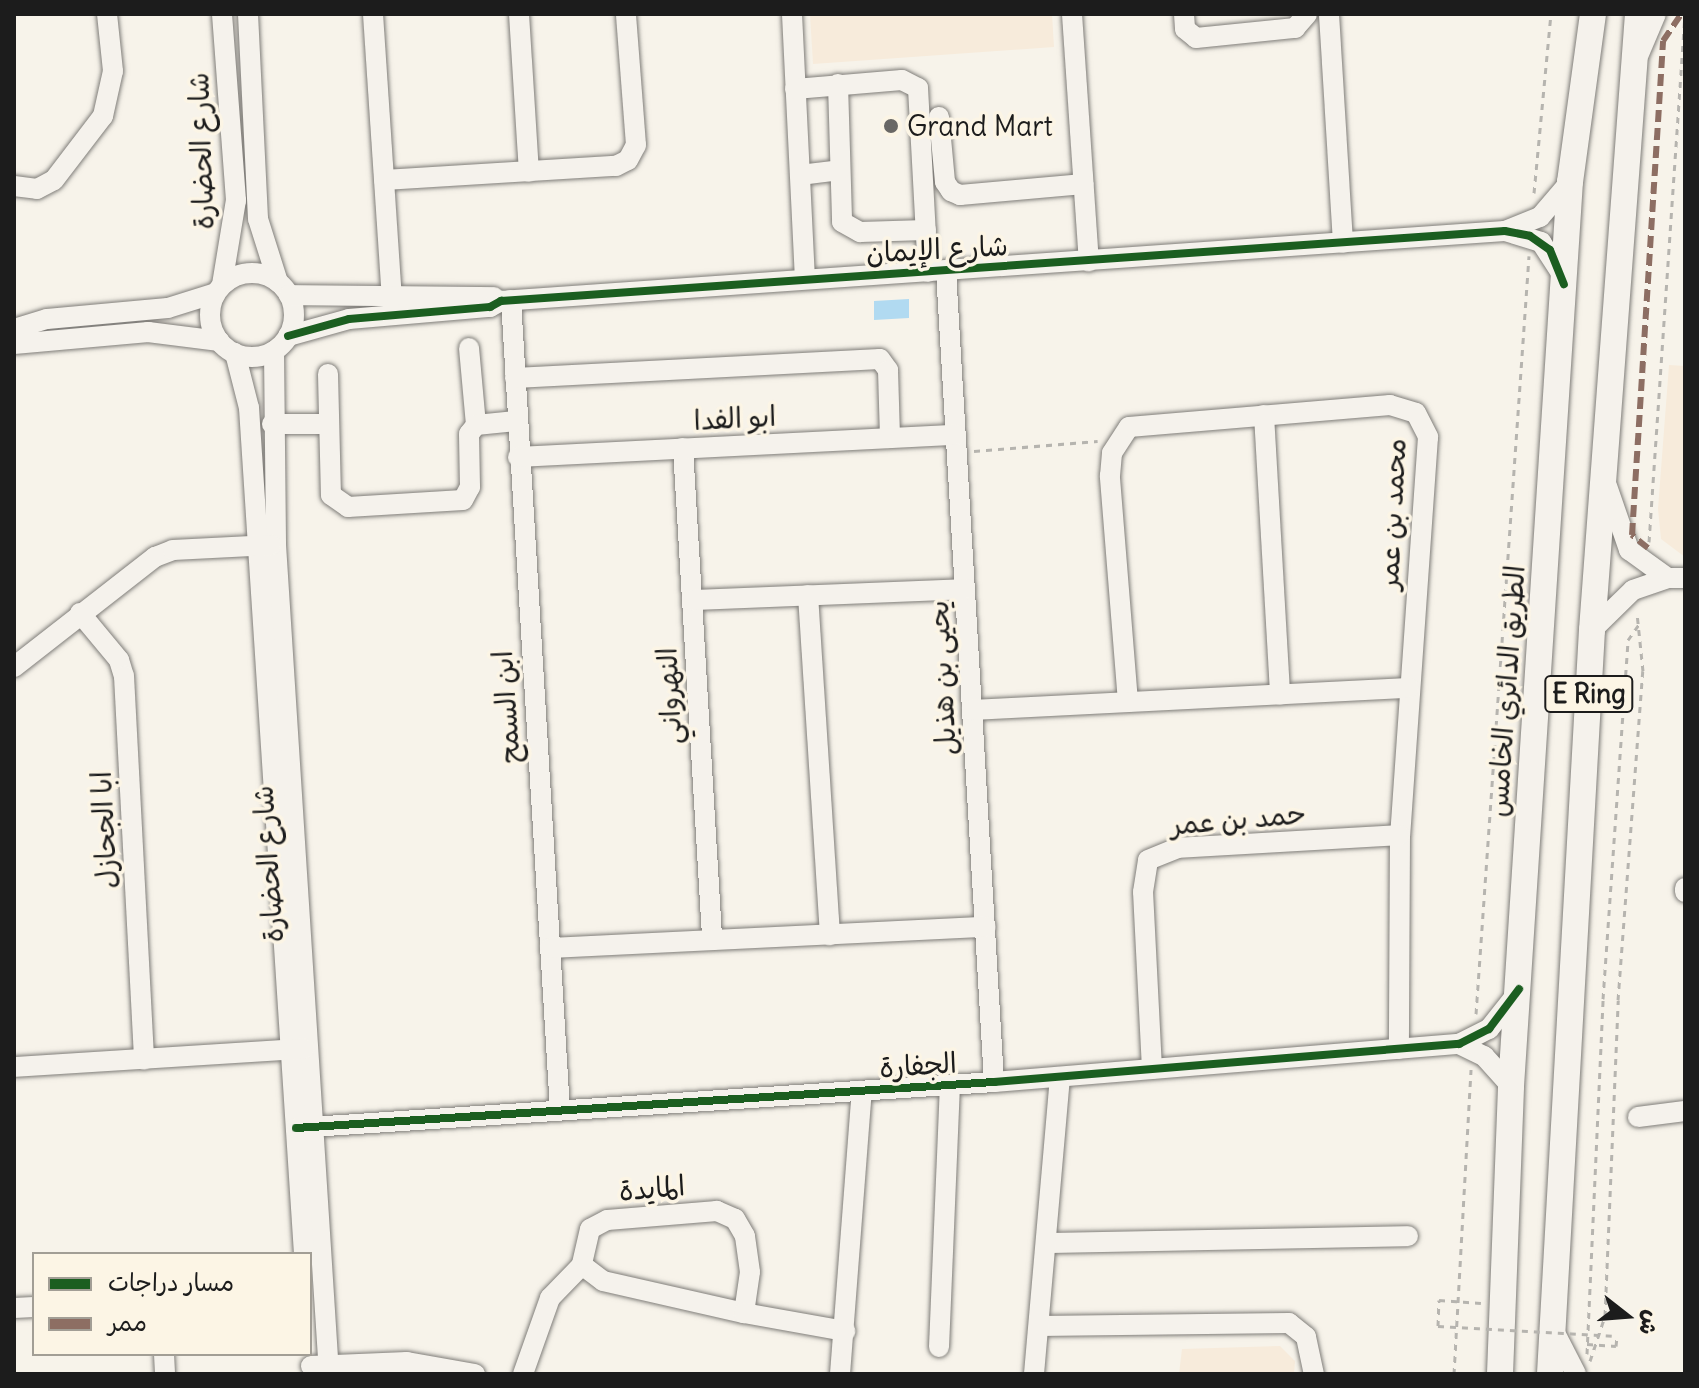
<!DOCTYPE html>
<html>
<head>
<meta charset="utf-8">
<style>
  body { margin:0 }
  #map { position:relative; width:1699px; height:1388px; overflow:hidden; background:#f7f3ea; font-family:Delius,"Playpen Sans Arabic",sans-serif }
  div>[style] { position:absolute }
  .built>* { inset:0; background:#f7ebdb }
  .water>* { inset:0; background:#b1daf1 }
  .path>* { height:3px; margin-top:-1.5px; transform-origin:0; background:repeating-linear-gradient(90deg,#b6b4af 0 6px,transparent 0 12px) }
  .roads { filter:drop-shadow(0 0 2px #7f7d79) drop-shadow(0 0 2px #7f7d79) }
  .minor>* { height:20px; margin:-10px; padding:0 10px; transform-origin:10px; border-radius:10px; background:#f5f2ec }
  .minor>.ring { margin:-10px; padding:0; box-sizing:content-box; background:none; border:20px solid #f5f2ec; border-radius:50% }
  .major>* { height:26px; margin:-13px; padding:0 13px; transform-origin:13px; border-radius:13px; background:#f5f2ec }
  .path-bridge>* { height:3px; margin-top:-1.5px; transform-origin:0; background:repeating-linear-gradient(90deg,#b6b4af 0 6px,transparent 0 12px) }
  .quiet>* { height:6px; margin-top:-3px; transform-origin:0; background:repeating-linear-gradient(90deg,#8d6e63 0 12px,transparent 0 18px) }
  .cycleway>* { height:8px; margin:-4px; padding:0 4px; transform-origin:4px; border-radius:4px; background:#1b5e20 }
  .dots>* { width:22px; height:22px; translate:-50% -50%; box-sizing:border-box; border:4px solid #fcf5e5; border-radius:50% }
  span { translate:-50% -50%; white-space:nowrap; text-align:center; line-height:1.15; -webkit-text-stroke:7px #fcf5e5; paint-order:stroke }
  .shield-label span { padding:2px 6px; background:#fcf5e5; border:2px solid; border-radius:6px; -webkit-text-stroke-width:0 }
  .shield-label { font-size:26px; color:#1c1c1c; font-weight:700 }
  .poi-label { font-size:28px; color:#1c1c1c }
  .left { translate:0 -50%; text-align:left }
  .street-label { font-size:28px; color:#1c1c1c }
  .frame { position:absolute; inset:0; border:16px solid #1c1c1c; pointer-events:none }
  .legend { position:absolute; left:32px; top:1252px; width:280px; height:104px; box-sizing:border-box; background:#fcf5e5; border:2px solid #a29e95; margin:0; padding:10px 14px; list-style:none; font-size:24px; color:#1c1c1c }
  .legend li { display:flex; align-items:center; gap:16px; height:40px }
  .legend b { width:40px; border:2px solid #a29e95 }
  .north { position:absolute; left:1587px; top:1276px; width:80px; height:80px; -webkit-text-stroke:6px #fcf5e5; paint-order:stroke; rotate:107deg; font-size:22px; font-weight:700; line-height:32px; text-align:center; color:#1c1c1c }
  .north::after { content:''; display:block; margin:auto; width:28px; height:36px; background:#1c1c1c; clip-path:polygon(50% 0,100% 100%,50% 72%,0 100%) }
</style>
</head>
<body>
<div id="map">
  <div class="built">
    <div style="clip-path:polygon(810px 14px,1052px 14px,1054px 47px,813px 64px)"></div>
    <div style="clip-path:polygon(1669px 365px,1685px 366px,1685px 557px,1661px 539px,1658px 509px)"></div>
    <div style="clip-path:polygon(1280px 1346px,1295px 1361px,1294px 1374px,1179px 1374px,1182px 1349px)"></div>
  </div>
  <div class="water">
    <div style="clip-path:polygon(909px 299px,909px 318px,874px 320px,874px 301px)"></div>
  </div>
  <div class="path">
    <div style="left:1534px;top:193px;width:180px;rotate:-84.6deg"></div>
    <div style="left:974px;top:451px;width:124px;rotate:-4.6deg"></div>
    <div style="left:1649px;top:542px;width:529px;rotate:-86.1deg"></div>
    <div style="left:1476px;top:1014px;width:760px;rotate:-86deg"></div>
    <div style="left:1438px;top:1326px;width:26px;rotate:-88deg"></div>
    <div style="left:1439px;top:1300px;width:42px;rotate:4.1deg"></div>
    <div style="left:1587px;top:1344px;width:29px;rotate:4deg"></div>
    <div style="left:1616px;top:1346px;width:10px;rotate:-84deg"></div>
    <div style="left:1587px;top:1354px;width:355px;rotate:-87.4deg"></div>
    <div style="left:1603px;top:999px;width:360px;rotate:-86deg"></div>
    <div style="left:1628px;top:640px;width:19px;rotate:-55deg"></div>
    <div style="left:1590px;top:1361px;width:47px;rotate:-71.6deg"></div>
    <div style="left:1605px;top:1316px;width:316px;rotate:-87.6deg"></div>
    <div style="left:1618px;top:1000px;width:330px;rotate:-85.7deg"></div>
    <div style="left:1643px;top:671px;width:58px;rotate:-95.9deg"></div>
    <div style="left:1454px;top:1374px;width:305px;rotate:-86.8deg"></div>
  </div>
  <div class="roads">
    <div class="minor">
      <div style="left:222px;top:14px;width:187px;rotate:85.7deg"></div>
      <div style="left:236px;top:200px;width:86px;rotate:99.4deg"></div>
      <div style="left:248px;top:14px;width:205px;rotate:87.2deg"></div>
      <div style="left:258px;top:219px;width:66px;rotate:72.4deg"></div>
      <div style="left:373px;top:14px;width:284px;rotate:86.2deg"></div>
      <div style="left:519px;top:14px;width:158px;rotate:86.4deg"></div>
      <div style="left:792px;top:14px;width:264px;rotate:87.2deg"></div>
      <div style="left:1072px;top:14px;width:248px;rotate:86.1deg"></div>
      <div style="left:1184px;top:14px;width:15px;rotate:86deg"></div>
      <div style="left:1185px;top:29px;width:14px;rotate:39deg"></div>
      <div style="left:1196px;top:38px;width:100px;rotate:-5.8deg"></div>
      <div style="left:1295px;top:28px;width:18px;rotate:-49deg"></div>
      <div style="left:1329px;top:14px;width:229px;rotate:86.5deg"></div>
      <div style="left:1639px;top:54px;width:43px;rotate:-67deg"></div>
      <div style="left:838px;top:84px;width:138px;rotate:88.3deg"></div>
      <div style="left:842px;top:222px;width:21px;rotate:29deg"></div>
      <div style="left:860px;top:232px;width:66px;rotate:-1.7deg"></div>
      <div style="left:795px;top:89px;width:107px;rotate:-4.8deg"></div>
      <div style="left:902px;top:80px;width:18px;rotate:27deg"></div>
      <div style="left:918px;top:88px;width:184px;rotate:86.9deg"></div>
      <div style="left:939px;top:117px;width:65px;rotate:84.7deg"></div>
      <div style="left:945px;top:182px;width:11px;rotate:56deg"></div>
      <div style="left:951px;top:191px;width:10px;rotate:24deg"></div>
      <div style="left:960px;top:195px;width:124px;rotate:-5.1deg"></div>
      <div style="left:800px;top:175px;width:40px;rotate:-7.1deg"></div>
      <div style="left:384px;top:180px;width:232px;rotate:-3.5deg"></div>
      <div style="left:616px;top:166px;width:13px;rotate:-27deg"></div>
      <div style="left:628px;top:160px;width:17px;rotate:-62deg"></div>
      <div style="left:636px;top:145px;width:131px;rotate:-94.4deg"></div>
      <div style="left:14px;top:186px;width:23px;rotate:7deg"></div>
      <div style="left:37px;top:189px;width:19px;rotate:-28deg"></div>
      <div style="left:54px;top:180px;width:81px;rotate:-52.6deg"></div>
      <div style="left:103px;top:116px;width:46px;rotate:-77.5deg"></div>
      <div style="left:113px;top:71px;width:57px;rotate:-96deg"></div>
      <div style="left:1505px;top:231px;width:38px;rotate:-22deg"></div>
      <div style="left:1540px;top:217px;width:46px;rotate:-49.4deg"></div>
      <div style="left:946px;top:271px;width:812px;rotate:86.61deg"></div>
      <div class="ring" style="left:210px;top:273px;width:64px;height:64px"></div>
      <div style="left:289px;top:295px;width:205px;rotate:0.6deg"></div>
      <div style="left:511px;top:300px;width:811px;rotate:86.54deg"></div>
      <div style="left:14px;top:329px;width:34px;rotate:-17deg"></div>
      <div style="left:47px;top:319px;width:121px;rotate:-5.2deg"></div>
      <div style="left:168px;top:308px;width:50px;rotate:-17.4deg"></div>
      <div style="left:288px;top:336px;width:63px;rotate:-15.6deg"></div>
      <div style="left:349px;top:319px;width:142px;rotate:-4.9deg"></div>
      <div style="left:490px;top:307px;width:13px;rotate:-29deg"></div>
      <div style="left:501px;top:301px;width:1006px;rotate:-3.99deg"></div>
      <div style="left:1505px;top:231px;width:38px;rotate:17deg"></div>
      <div style="left:1541px;top:242px;width:40px;rotate:57.1deg"></div>
      <div style="left:14px;top:344px;width:135px;rotate:-5.1deg"></div>
      <div style="left:148px;top:332px;width:72px;rotate:7.2deg"></div>
      <div style="left:469px;top:348px;width:77px;rotate:84.8deg"></div>
      <div style="left:274px;top:351px;width:194px;rotate:89.4deg"></div>
      <div style="left:276px;top:545px;width:831px;rotate:86.34deg"></div>
      <div style="left:235px;top:353px;width:57px;rotate:75.7deg"></div>
      <div style="left:249px;top:408px;width:848px;rotate:86.28deg"></div>
      <div style="left:328px;top:374px;width:121px;rotate:88.6deg"></div>
      <div style="left:331px;top:495px;width:21px;rotate:35deg"></div>
      <div style="left:348px;top:507px;width:115px;rotate:-3.5deg"></div>
      <div style="left:463px;top:500px;width:15px;rotate:-62deg"></div>
      <div style="left:470px;top:487px;width:53px;rotate:-91.1deg"></div>
      <div style="left:469px;top:434px;width:11px;rotate:-52deg"></div>
      <div style="left:476px;top:425px;width:40px;rotate:-5.7deg"></div>
      <div style="left:515px;top:378px;width:365px;rotate:-3deg"></div>
      <div style="left:880px;top:359px;width:14px;rotate:54deg"></div>
      <div style="left:888px;top:370px;width:68px;rotate:88.3deg"></div>
      <div style="left:1264px;top:415px;width:280px;rotate:86.7deg"></div>
      <div style="left:272px;top:424px;width:56px"></div>
      <div style="left:683px;top:448px;width:493px;rotate:86.6deg"></div>
      <div style="left:518px;top:457px;width:438px;rotate:-2.9deg"></div>
      <div style="left:1607px;top:486px;width:68px;rotate:71deg"></div>
      <div style="left:1629px;top:550px;width:48px;rotate:35.7deg"></div>
      <div style="left:808px;top:595px;width:341px;rotate:86.3deg"></div>
      <div style="left:692px;top:600px;width:273px;rotate:-2.3deg"></div>
      <div style="left:80px;top:613px;width:61px;rotate:50.3deg"></div>
      <div style="left:119px;top:660px;width:17px;rotate:73deg"></div>
      <div style="left:124px;top:676px;width:384px;rotate:87deg"></div>
      <div style="left:1592px;top:630px;width:57px;rotate:-44.3deg"></div>
      <div style="left:1633px;top:590px;width:37px;rotate:-19deg"></div>
      <div style="left:1668px;top:578px;width:17px"></div>
      <div style="left:14px;top:667px;width:179px;rotate:-38deg"></div>
      <div style="left:155px;top:557px;width:19px;rotate:-21deg"></div>
      <div style="left:173px;top:550px;width:98px;rotate:-2.9deg"></div>
      <div style="left:1128px;top:702px;width:227px;rotate:-94.6deg"></div>
      <div style="left:1110px;top:476px;width:23px;rotate:-85deg"></div>
      <div style="left:1112px;top:453px;width:31px;rotate:-57deg"></div>
      <div style="left:1129px;top:427px;width:262px;rotate:-4.8deg"></div>
      <div style="left:1390px;top:405px;width:27px;rotate:17deg"></div>
      <div style="left:1416px;top:413px;width:27px;rotate:63deg"></div>
      <div style="left:1428px;top:437px;width:399px;rotate:94deg"></div>
      <div style="left:1400px;top:835px;width:214px;rotate:90.3deg"></div>
      <div style="left:972px;top:710px;width:437px;rotate:-2.9deg"></div>
      <div style="left:1685px;top:888px;width:4px;rotate:90deg"></div>
      <div style="left:550px;top:948px;width:436px;rotate:-2.8deg"></div>
      <div style="left:1459px;top:1044px;width:28px;rotate:26deg"></div>
      <div style="left:1484px;top:1056px;width:40px;rotate:48deg"></div>
      <div style="left:14px;top:1067px;width:291px;rotate:-3.6deg"></div>
      <div style="left:1152px;top:1069px;width:177px;rotate:-92.9deg"></div>
      <div style="left:1143px;top:892px;width:32px;rotate:-81deg"></div>
      <div style="left:1148px;top:860px;width:31px;rotate:-22deg"></div>
      <div style="left:1177px;top:848px;width:223px;rotate:-3.3deg"></div>
      <div style="left:1638px;top:1117px;width:47px;rotate:-7.3deg"></div>
      <div style="left:296px;top:1128px;width:700px;rotate:-3.77deg"></div>
      <div style="left:994px;top:1082px;width:467px;rotate:-4.7deg"></div>
      <div style="left:1459px;top:1044px;width:34px;rotate:-27deg"></div>
      <div style="left:1489px;top:1029px;width:43px;rotate:-51.5deg"></div>
      <div style="left:1047px;top:1243px;width:361px;rotate:-1.1deg"></div>
      <div style="left:14px;top:1308px;width:20px;rotate:-3deg"></div>
      <div style="left:744px;top:1313px;width:41px;rotate:-81.7deg"></div>
      <div style="left:750px;top:1272px;width:36px;rotate:-98deg"></div>
      <div style="left:745px;top:1236px;width:20px;rotate:-120deg"></div>
      <div style="left:735px;top:1219px;width:20px;rotate:-156deg"></div>
      <div style="left:717px;top:1211px;width:110px;rotate:175.3deg"></div>
      <div style="left:607px;top:1220px;width:19px;rotate:152deg"></div>
      <div style="left:590px;top:1229px;width:37px;rotate:103deg"></div>
      <div style="left:582px;top:1265px;width:26px;rotate:37deg"></div>
      <div style="left:603px;top:1281px;width:145px;rotate:12.8deg"></div>
      <div style="left:744px;top:1313px;width:103px;rotate:10.1deg"></div>
      <div style="left:1039px;top:1326px;width:250px;rotate:-0.7deg"></div>
      <div style="left:1289px;top:1323px;width:22px;rotate:39deg"></div>
      <div style="left:1306px;top:1337px;width:38px;rotate:78deg"></div>
      <div style="left:1554px;top:1331px;width:48px;rotate:62.9deg"></div>
      <div style="left:939px;top:1347px;width:262px;rotate:-87.6deg"></div>
      <div style="left:164px;top:1354px;width:20px;rotate:87deg"></div>
      <div style="left:311px;top:1366px;width:96px;rotate:-2.4deg"></div>
      <div style="left:407px;top:1362px;width:69px;rotate:10deg"></div>
      <div style="left:523px;top:1374px;width:81px;rotate:-70.4deg"></div>
      <div style="left:550px;top:1298px;width:46px;rotate:-45.9deg"></div>
      <div style="left:840px;top:1374px;width:284px;rotate:-85.6deg"></div>
      <div style="left:1034px;top:1374px;width:298px;rotate:-85deg"></div>
    </div>
    <div class="major">
      <div style="left:1500px;top:1374px;width:288px;rotate:-87.8deg"></div>
      <div style="left:1511px;top:1086px;width:906px;rotate:-86.27deg"></div>
      <div style="left:1570px;top:182px;width:170px;rotate:-82.2deg"></div>
      <div style="left:1550px;top:1374px;width:745px;rotate:-86.77deg"></div>
      <div style="left:1592px;top:630px;width:618px;rotate:-85.73deg"></div>
    </div>
  </div>
  <div class="path-bridge">
    <div style="left:1438px;top:1326px;width:179px;rotate:3.2deg"></div>
  </div>
  <div class="quiet">
    <div style="left:1648px;top:548px;width:21px;rotate:-141deg"></div>
    <div style="left:1632px;top:535px;width:495px;rotate:-86.4deg"></div>
    <div style="left:1663px;top:41px;width:32px;rotate:-56deg"></div>
  </div>
  <div class="cycleway">
    <div style="left:288px;top:336px;width:63px;rotate:-15.6deg"></div>
    <div style="left:349px;top:319px;width:142px;rotate:-4.9deg"></div>
    <div style="left:490px;top:307px;width:13px;rotate:-29deg"></div>
    <div style="left:501px;top:301px;width:1006px;rotate:-3.99deg"></div>
    <div style="left:1505px;top:231px;width:25px;rotate:11deg"></div>
    <div style="left:1530px;top:236px;width:24px;rotate:35deg"></div>
    <div style="left:1550px;top:250px;width:37px;rotate:68deg"></div>
    <div style="left:296px;top:1128px;width:700px;rotate:-3.77deg"></div>
    <div style="left:994px;top:1082px;width:467px;rotate:-4.7deg"></div>
    <div style="left:1459px;top:1044px;width:34px;rotate:-27deg"></div>
    <div style="left:1489px;top:1029px;width:50px;rotate:-53.1deg"></div>
  </div>
  <div class="dots">
    <div style="left:891px;top:126px;background:#696764"></div>
  </div>
  <div class="shield-label">
    <span style="left:1589px;top:694px">E Ring</span>
  </div>
  <div class="poi-label">
    <span class="left" style="left:907px;top:126px">Grand Mart</span>
  </div>
  <div class="street-label">
    <span style="left:201px;top:151px;rotate:-92deg">شارع الحضارة</span>
    <span style="left:937px;top:249px;rotate:-3deg">شارع الإيمان</span>
    <span style="left:735px;top:418px;rotate:-3deg">ابو الفدا</span>
    <span style="left:1392px;top:514px;rotate:-87deg">محمد بن عمر</span>
    <span style="left:942px;top:678px;rotate:-93deg">يحيى بن هذيل</span>
    <span style="left:1506px;top:691px;rotate:-86deg">الطريق الدائري الخامس</span>
    <span style="left:669px;top:696px;rotate:-93deg">النهرواني</span>
    <span style="left:506px;top:707px;rotate:-94deg">ابن السمح</span>
    <span style="left:1238px;top:819px;rotate:-5deg">حمد بن عمر</span>
    <span style="left:104px;top:830px;rotate:-93deg">ابا الجحازل</span>
    <span style="left:268px;top:864px;rotate:-94deg">شارع الحضارة</span>
    <span style="left:918px;top:1065px;rotate:-4deg">الجفارة</span>
    <span style="left:652px;top:1188px;rotate:-5deg">المايدة</span>
  </div>
  <div class="frame"></div>
  <ul class="legend">
  <li><b style="height:10px;background:#1b5e20"></b>مسار دراجات</li>
  <li><b style="height:10px;background:#8d6e63"></b>ممر</li>
  </ul>
  <div class="north">ش</div>
</div>
</body>
</html>
